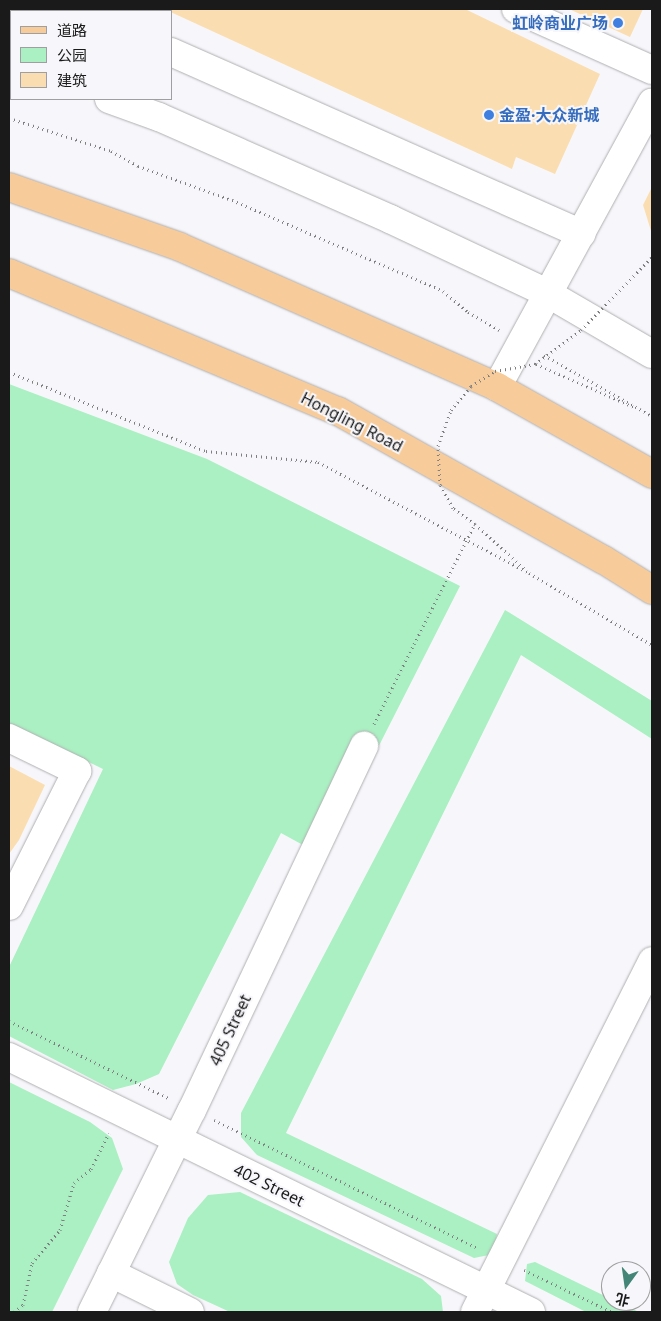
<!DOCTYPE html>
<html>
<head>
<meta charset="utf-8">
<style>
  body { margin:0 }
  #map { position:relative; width:661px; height:1321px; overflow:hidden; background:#f7f7fb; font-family:"Noto Sans","Noto Sans SC",sans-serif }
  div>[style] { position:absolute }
  .green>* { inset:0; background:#aaf0c2 }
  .building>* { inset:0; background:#fadeb1 }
  .path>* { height:3px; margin-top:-1.5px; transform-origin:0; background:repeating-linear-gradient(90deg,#7f7f81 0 1px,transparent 0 5px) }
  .roads { filter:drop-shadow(0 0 1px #afafb2) drop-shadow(0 0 1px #afafb2) }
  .minor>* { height:28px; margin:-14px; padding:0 14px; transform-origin:14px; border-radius:14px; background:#fff }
  .major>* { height:28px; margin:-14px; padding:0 14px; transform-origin:14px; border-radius:14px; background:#f7cc9a }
  .path-bridge>* { height:3px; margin-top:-1.5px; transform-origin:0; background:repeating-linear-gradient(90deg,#7f7f81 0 1px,transparent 0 5px) }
  .dots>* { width:14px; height:14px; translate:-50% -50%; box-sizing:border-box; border:2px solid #f7f7fb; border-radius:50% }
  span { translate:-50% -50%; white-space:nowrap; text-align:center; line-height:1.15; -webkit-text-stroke:4px #f7f7fb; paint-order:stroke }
  .shop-label { font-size:16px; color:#366cbe; font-weight:700 }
  .right { translate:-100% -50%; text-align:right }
  .left { translate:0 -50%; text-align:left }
  .street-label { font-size:16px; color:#1a1a1b }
  .frame { position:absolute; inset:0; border:10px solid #1a1a1b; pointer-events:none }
  .legend { position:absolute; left:10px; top:10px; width:162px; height:90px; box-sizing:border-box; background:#f7f7fb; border:1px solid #9f9fa1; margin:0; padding:6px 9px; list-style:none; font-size:15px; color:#1a1a1b }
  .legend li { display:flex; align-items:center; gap:10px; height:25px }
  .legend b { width:25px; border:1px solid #9f9fa1 }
  .north { position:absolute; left:601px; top:1261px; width:50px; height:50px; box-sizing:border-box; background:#f7f7fb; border:1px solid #9f9fa1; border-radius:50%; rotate:194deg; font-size:14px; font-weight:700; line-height:20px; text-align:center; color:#1a1a1b }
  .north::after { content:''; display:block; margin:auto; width:18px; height:22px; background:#438576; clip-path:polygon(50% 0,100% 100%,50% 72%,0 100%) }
</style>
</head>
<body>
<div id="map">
  <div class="green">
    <div style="clip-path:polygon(9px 384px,207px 459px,460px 586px,323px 856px,281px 833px,159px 1074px,136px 1084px,113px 1090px,9px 1036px,9px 967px,103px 769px,9px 723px)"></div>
    <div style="clip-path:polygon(505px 610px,652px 701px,652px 739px,521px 655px,286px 1133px,497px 1234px,494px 1254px,474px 1258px,257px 1155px,241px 1137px,241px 1113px)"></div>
    <div style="clip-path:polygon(9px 1082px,90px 1122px,112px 1138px,123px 1169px,52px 1312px,9px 1312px)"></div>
    <div style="clip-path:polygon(240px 1192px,422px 1279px,441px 1296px,443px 1312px,230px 1312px,193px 1295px,177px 1284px,169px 1262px,188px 1218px,208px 1195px)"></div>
    <div style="clip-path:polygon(535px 1262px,611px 1299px,611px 1301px,616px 1301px,639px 1312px,586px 1312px,525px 1281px,527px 1264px)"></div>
  </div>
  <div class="building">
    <div style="clip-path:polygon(164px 9px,465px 9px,600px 74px,555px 174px,516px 157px,512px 169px)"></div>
    <div style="clip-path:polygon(569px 9px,643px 9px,630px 37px)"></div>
    <div style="clip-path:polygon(652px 187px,652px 234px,643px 205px)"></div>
    <div style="clip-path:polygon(9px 766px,45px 785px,19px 840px,9px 854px)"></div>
  </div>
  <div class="path">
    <div style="left:9px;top:118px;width:107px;rotate:17.9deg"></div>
    <div style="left:111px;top:151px;width:31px;rotate:29deg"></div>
    <div style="left:138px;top:166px;width:100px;rotate:19.9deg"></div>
    <div style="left:232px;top:200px;width:230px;rotate:23.3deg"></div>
    <div style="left:443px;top:291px;width:33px;rotate:40deg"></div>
    <div style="left:468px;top:312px;width:36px;rotate:30deg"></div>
    <div style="left:544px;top:355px;width:124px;rotate:29.5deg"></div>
    <div style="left:536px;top:364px;width:109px;rotate:23.7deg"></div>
    <div style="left:9px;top:372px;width:212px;rotate:21.9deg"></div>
    <div style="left:206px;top:451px;width:113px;rotate:5.6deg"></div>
    <div style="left:318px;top:462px;width:238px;rotate:27.7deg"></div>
    <div style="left:529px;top:573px;width:143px;rotate:30.3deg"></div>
    <div style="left:475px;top:524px;width:67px;rotate:42deg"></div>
    <div style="left:374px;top:724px;width:89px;rotate:-63.4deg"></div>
    <div style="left:9px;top:1021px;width:179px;rotate:25.8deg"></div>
    <div style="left:214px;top:1120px;width:293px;rotate:25.9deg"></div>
    <div style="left:524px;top:1270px;width:98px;rotate:25.5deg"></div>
    <div style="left:14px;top:1312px;width:11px;rotate:-38deg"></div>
    <div style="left:23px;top:1305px;width:43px;rotate:-77.9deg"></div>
    <div style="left:32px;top:1263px;width:43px;rotate:-49.7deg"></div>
    <div style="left:60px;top:1230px;width:49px;rotate:-73.4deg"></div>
    <div style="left:74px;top:1183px;width:22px;rotate:-39deg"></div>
    <div style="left:91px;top:1169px;width:40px;rotate:-63.4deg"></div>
  </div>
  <div class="roads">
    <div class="minor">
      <div style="left:74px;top:9px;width:5px;rotate:22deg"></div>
      <div style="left:516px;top:9px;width:149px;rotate:24.2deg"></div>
      <div style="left:171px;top:52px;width:449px;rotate:23.9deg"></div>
      <div style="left:9px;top:62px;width:2px;rotate:27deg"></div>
      <div style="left:109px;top:99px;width:53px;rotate:19.8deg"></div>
      <div style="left:159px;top:117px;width:253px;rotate:23.8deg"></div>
      <div style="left:390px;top:219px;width:174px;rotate:25.2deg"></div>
      <div style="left:547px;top:293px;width:121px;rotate:30.2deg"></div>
      <div style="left:497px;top:387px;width:324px;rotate:-61.4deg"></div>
      <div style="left:9px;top:738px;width:76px;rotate:25.9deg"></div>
      <div style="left:77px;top:771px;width:151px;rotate:116.7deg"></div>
      <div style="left:9px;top:1057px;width:581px;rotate:26.04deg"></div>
      <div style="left:111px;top:1273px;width:88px;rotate:26.3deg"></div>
      <div style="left:92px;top:1312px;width:225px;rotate:-63.7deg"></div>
      <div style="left:192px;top:1110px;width:403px;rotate:-64.7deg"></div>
      <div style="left:475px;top:1312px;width:393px;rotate:-63.2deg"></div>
    </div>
    <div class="major">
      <div style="left:9px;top:187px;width:181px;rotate:19.3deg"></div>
      <div style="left:180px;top:247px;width:347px;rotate:23.8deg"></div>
      <div style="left:497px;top:387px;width:178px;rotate:29.3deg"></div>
      <div style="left:9px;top:273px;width:357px;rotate:22.8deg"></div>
      <div style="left:338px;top:411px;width:305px;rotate:29.3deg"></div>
      <div style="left:604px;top:560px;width:57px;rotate:32deg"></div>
    </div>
  </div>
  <div class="path-bridge">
    <div style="left:414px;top:644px;width:135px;rotate:-63.1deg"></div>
    <div style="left:475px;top:524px;width:27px;rotate:-144deg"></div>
    <div style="left:453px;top:508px;width:26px;rotate:-119deg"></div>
    <div style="left:440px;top:485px;width:39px;rotate:-93deg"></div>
    <div style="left:438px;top:446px;width:38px;rotate:-70deg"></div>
    <div style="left:451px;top:410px;width:31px;rotate:-50deg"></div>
    <div style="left:471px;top:386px;width:28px;rotate:-32deg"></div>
    <div style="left:495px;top:371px;width:41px;rotate:-9.9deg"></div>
    <div style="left:535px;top:364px;width:57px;rotate:-36.5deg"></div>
    <div style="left:581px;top:330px;width:102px;rotate:-45.8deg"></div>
  </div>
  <div class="dots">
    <div style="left:618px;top:23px;background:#3f7fe0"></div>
    <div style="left:489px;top:115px;background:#3f7fe0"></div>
  </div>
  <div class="shop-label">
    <span class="right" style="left:608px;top:23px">虹岭商业广场</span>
    <span class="left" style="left:499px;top:115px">金盈·大众新城</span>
  </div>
  <div class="street-label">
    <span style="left:352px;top:422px;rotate:27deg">Hongling Road</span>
    <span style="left:230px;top:1030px;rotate:-65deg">405 Street</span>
    <span style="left:269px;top:1185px;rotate:26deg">402 Street</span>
  </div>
  <div class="frame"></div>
  <ul class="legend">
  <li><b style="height:6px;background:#f7cc9a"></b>道路</li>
  <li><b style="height:14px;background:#aaf0c2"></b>公园</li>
  <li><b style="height:14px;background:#fadeb1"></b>建筑</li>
  </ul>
  <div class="north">北</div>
</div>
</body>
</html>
